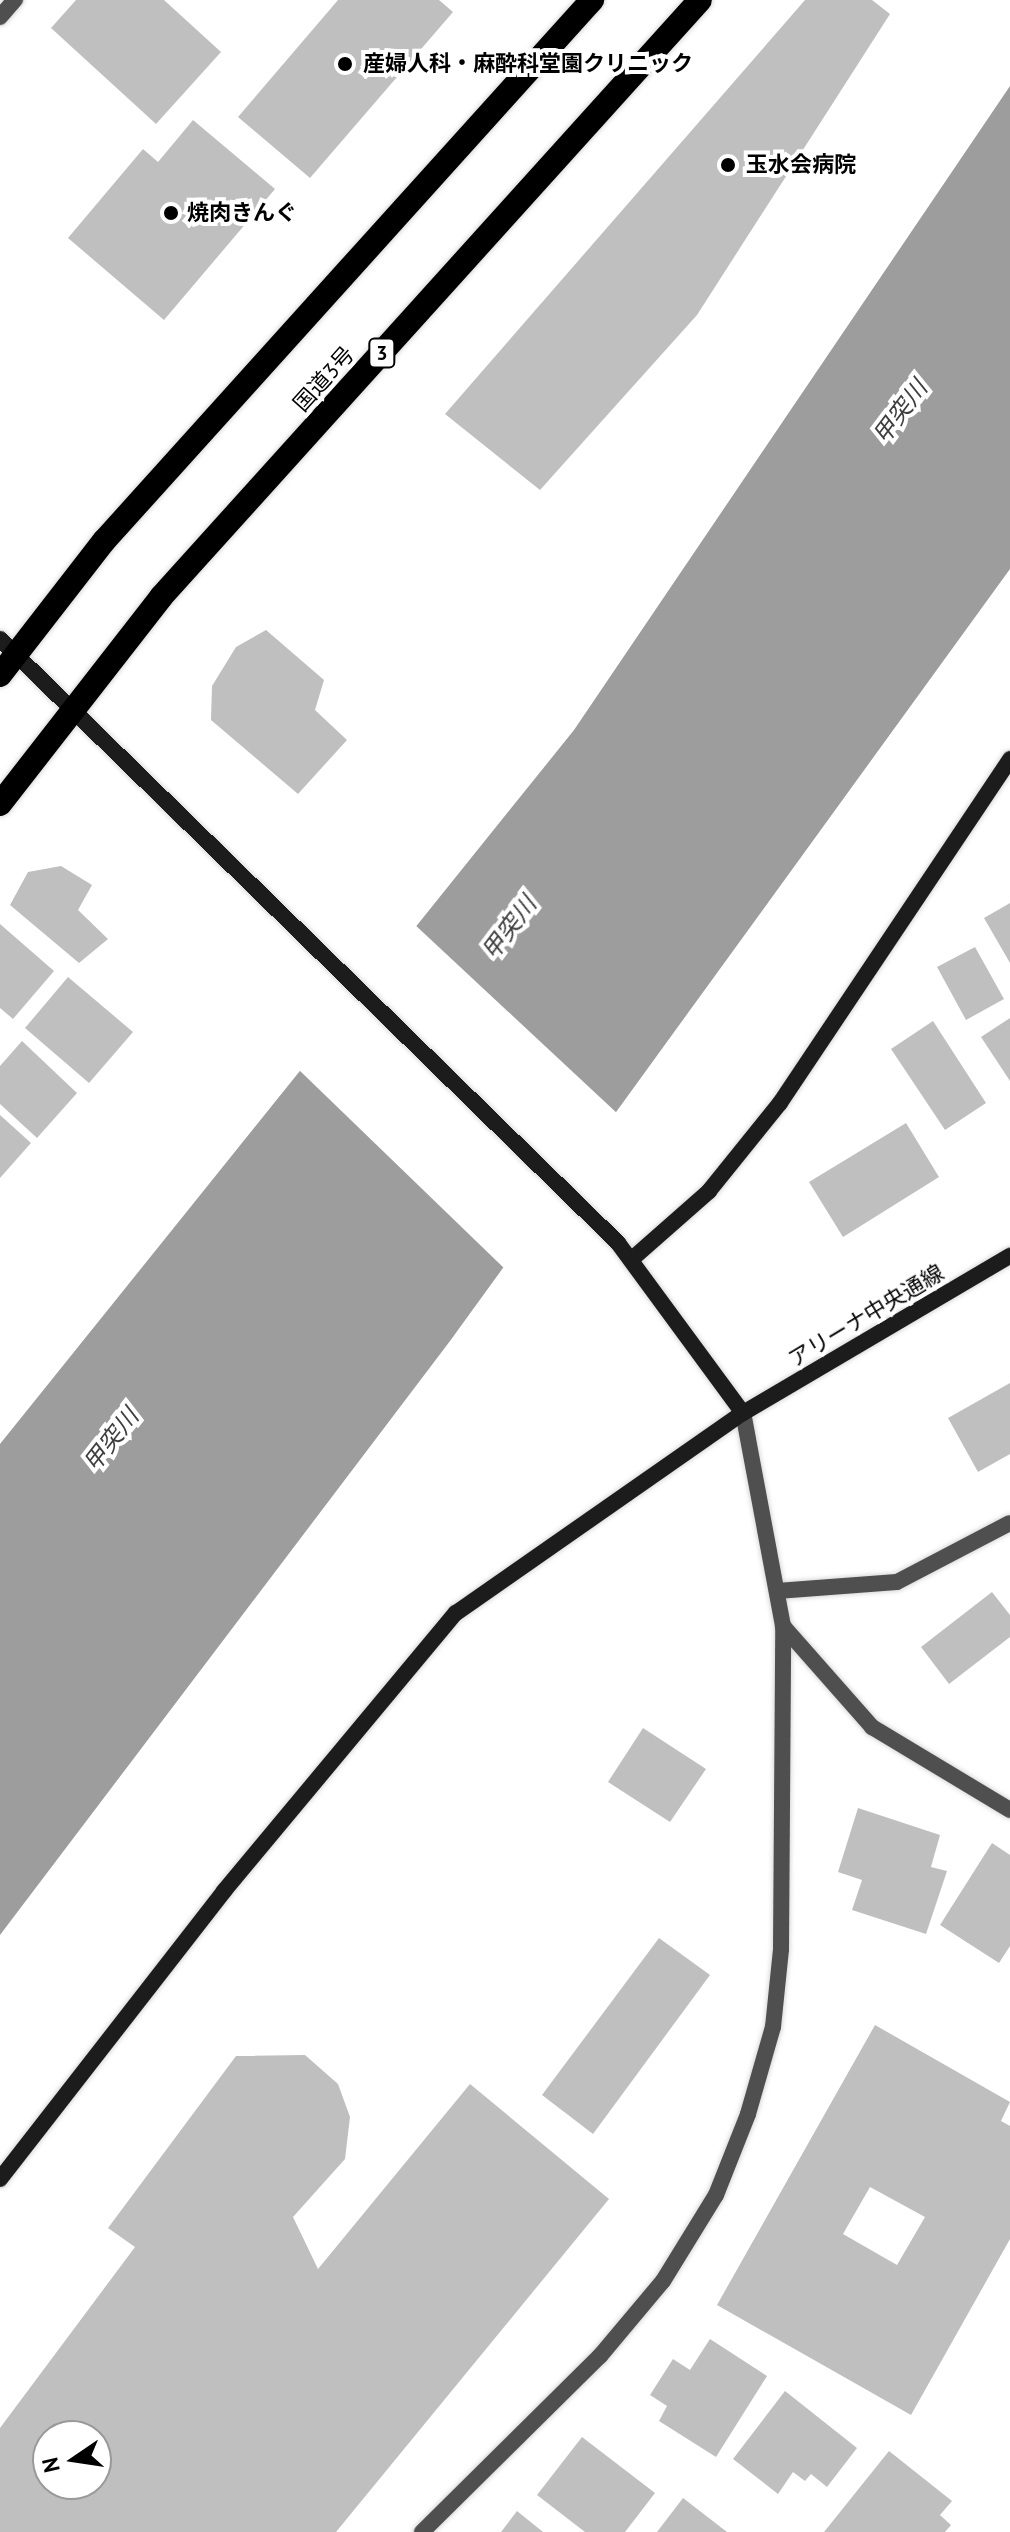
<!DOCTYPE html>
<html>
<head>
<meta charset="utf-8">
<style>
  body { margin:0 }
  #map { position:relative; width:1010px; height:2532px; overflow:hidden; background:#fff; font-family:"PT Sans","Noto Sans JP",sans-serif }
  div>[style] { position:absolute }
  .water>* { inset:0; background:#9d9d9d }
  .pier>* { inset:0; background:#fff }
  .building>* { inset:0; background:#bfbfbf }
  .roads { filter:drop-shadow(0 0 2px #dbdbdb) drop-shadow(0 0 2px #dbdbdb) }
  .street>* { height:16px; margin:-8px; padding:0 8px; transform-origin:8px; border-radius:8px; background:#4f4f4f }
  .secondary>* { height:16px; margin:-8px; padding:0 8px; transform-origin:8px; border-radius:8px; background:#1c1c1c }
  .highway>* { height:24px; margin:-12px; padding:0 12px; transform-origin:12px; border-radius:12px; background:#000 }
  .dots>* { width:22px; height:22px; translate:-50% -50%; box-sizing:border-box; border:4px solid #fff; border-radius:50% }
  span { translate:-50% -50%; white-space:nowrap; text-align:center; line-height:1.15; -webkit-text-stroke:8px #fff; paint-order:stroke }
  .shield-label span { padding:2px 6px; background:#fff; border:2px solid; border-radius:6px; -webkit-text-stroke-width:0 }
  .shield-label { font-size:20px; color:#000; font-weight:700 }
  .poi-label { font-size:22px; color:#000; font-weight:700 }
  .left { translate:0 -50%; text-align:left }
  .street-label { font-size:22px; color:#000 }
  .water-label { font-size:24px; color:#3e3e3e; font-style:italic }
  .north { position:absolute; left:32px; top:2420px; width:80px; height:80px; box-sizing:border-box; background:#fff; border:2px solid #999; border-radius:50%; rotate:257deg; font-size:22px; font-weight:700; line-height:32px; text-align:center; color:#000 }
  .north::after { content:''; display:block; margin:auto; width:28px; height:36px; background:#000; clip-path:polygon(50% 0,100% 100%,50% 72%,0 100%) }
</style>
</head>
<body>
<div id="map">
  <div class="water">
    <div style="clip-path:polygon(1010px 86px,1010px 569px,450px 1341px,0 1935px,0 1444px,574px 730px)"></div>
  </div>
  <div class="pier">
    <div style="clip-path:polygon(413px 923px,619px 1115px,506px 1270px,297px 1068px)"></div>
  </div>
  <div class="building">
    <div style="clip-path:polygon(76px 0,164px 0,221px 52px,156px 124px,51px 28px)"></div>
    <div style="clip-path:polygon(338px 0,439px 0,453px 12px,310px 178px,238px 117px)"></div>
    <div style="clip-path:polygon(805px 0,872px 0,890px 14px,697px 315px,540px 490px,445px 414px)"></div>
    <div style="clip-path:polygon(193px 120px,275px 189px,164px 320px,68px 238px,143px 149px,158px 162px)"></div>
    <div style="clip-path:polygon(266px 630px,324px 680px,315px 710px,347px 740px,298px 794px,211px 720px,212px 686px,236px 647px)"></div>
    <div style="clip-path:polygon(61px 866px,92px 885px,78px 910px,108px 939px,79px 963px,10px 905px,28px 872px)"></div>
    <div style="clip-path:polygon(1010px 903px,1010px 963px,984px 918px)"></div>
    <div style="clip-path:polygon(0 924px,54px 971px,13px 1019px,0 1008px)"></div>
    <div style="clip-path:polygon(975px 947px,1004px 999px,966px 1020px,937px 967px)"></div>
    <div style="clip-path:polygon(68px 977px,133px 1032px,89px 1083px,25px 1028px)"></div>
    <div style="clip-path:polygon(1010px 1018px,1010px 1081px,981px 1037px)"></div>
    <div style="clip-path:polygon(933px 1021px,986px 1103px,945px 1130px,891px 1049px)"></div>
    <div style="clip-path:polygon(22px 1041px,77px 1093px,37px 1138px,0 1104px,0 1066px)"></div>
    <div style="clip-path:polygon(0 1115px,31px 1143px,0 1178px)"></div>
    <div style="clip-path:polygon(906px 1123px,939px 1177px,843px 1237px,809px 1182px)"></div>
    <div style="clip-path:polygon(1010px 1383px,1010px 1454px,978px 1472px,948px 1418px)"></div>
    <div style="clip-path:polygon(992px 1592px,1010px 1615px,1010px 1637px,949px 1684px,921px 1647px)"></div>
    <div style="clip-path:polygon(643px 1728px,706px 1769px,670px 1822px,608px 1782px)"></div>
    <div style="clip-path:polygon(858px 1808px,940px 1835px,931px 1867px,947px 1871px,926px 1934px,852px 1910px,862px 1880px,838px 1872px)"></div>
    <div style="clip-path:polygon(992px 1843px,1010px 1855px,1010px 1946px,999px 1963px,940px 1925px)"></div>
    <div style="clip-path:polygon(659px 1938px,710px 1975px,593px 2134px,542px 2095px)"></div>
    <div style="clip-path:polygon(evenodd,875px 2025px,1010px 2102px,1001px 2121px,1010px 2126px,1010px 2239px,911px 2415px,717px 2305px,875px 2025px,870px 2187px,925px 2217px,897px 2265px,843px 2234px,870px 2187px)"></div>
    <div style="clip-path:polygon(evenodd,305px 2055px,338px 2084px,350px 2117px,345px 2159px,293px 2217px,318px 2269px,470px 2084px,609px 2199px,336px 2532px,0 2532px,0 2428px,135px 2247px,108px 2228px,236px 2056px,305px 2055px,48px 2436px,96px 2436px,96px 2484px,48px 2484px,48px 2436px)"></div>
    <div style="clip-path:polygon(710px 2339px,767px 2376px,716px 2457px,659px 2421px,667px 2406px,650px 2395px,673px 2359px,690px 2370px)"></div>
    <div style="clip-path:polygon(785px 2391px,857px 2448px,827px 2487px,811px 2474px,805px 2481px,793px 2472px,778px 2494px,733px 2459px)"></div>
    <div style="clip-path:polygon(582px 2437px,655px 2493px,625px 2532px,585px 2532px,537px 2495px)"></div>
    <div style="clip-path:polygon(889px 2451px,952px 2501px,940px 2515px,951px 2525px,945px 2532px,824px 2532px)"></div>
    <div style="clip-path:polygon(683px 2498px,727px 2532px,657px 2532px)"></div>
    <div style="clip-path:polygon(517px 2511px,543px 2532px,501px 2532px)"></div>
  </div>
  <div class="roads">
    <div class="street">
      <div style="left:0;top:17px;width:23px;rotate:-49deg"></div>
      <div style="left:777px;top:1591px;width:120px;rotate:-4.3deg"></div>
      <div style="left:897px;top:1582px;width:127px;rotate:-27.6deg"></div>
      <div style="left:783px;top:1626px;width:135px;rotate:48.6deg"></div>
      <div style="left:872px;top:1727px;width:161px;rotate:31deg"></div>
      <div style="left:422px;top:2532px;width:250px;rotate:-44.7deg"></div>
      <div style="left:600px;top:2356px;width:98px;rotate:-50deg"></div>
      <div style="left:663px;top:2281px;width:101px;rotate:-58.4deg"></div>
      <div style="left:716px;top:2195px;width:87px;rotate:-68.4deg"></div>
      <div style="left:748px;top:2114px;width:91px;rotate:-74deg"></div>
      <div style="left:773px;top:2027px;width:78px;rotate:-84.1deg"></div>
      <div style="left:781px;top:1949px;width:323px;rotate:-89.6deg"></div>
      <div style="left:783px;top:1626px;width:217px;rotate:-100.6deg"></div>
    </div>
    <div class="secondary">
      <div style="left:0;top:639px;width:864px;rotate:44.34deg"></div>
      <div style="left:618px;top:1243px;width:211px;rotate:53.7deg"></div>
      <div style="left:632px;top:1259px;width:103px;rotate:-41.4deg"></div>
      <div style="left:709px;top:1191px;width:113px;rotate:-51.1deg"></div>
      <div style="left:780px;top:1103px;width:414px;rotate:-56.2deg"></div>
      <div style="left:0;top:2179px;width:365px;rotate:-52.1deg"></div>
      <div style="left:224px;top:1891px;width:362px;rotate:-50.2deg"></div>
      <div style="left:456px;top:1613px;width:350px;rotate:-34.9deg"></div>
      <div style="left:743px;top:1413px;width:310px;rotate:-30.5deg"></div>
    </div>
    <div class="highway">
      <div style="left:0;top:675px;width:170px;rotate:-52.2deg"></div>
      <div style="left:104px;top:541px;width:729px;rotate:-47.95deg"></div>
      <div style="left:0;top:804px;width:262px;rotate:-52.1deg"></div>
      <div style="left:161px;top:597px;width:804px;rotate:-47.92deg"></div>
    </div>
  </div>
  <div class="dots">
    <div style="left:345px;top:64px;background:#000"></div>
    <div style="left:728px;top:165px;background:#000"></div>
    <div style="left:171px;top:213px;background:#000"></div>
  </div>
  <div class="shield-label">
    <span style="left:382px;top:353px">3</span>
  </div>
  <div class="poi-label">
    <span class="left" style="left:363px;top:64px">産婦人科・麻酔科堂園クリニック</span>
    <span class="left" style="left:746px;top:165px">玉水会病院</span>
    <span class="left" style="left:187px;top:213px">焼肉きんぐ</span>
  </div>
  <div class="street-label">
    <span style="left:324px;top:379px;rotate:-48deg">国道3号</span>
    <span style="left:866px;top:1316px;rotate:-31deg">アリーナ中央通線</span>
  </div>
  <div class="water-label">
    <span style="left:900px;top:412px;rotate:-53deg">甲突川</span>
    <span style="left:509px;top:928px;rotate:-53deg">甲突川</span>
    <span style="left:111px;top:1440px;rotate:-52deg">甲突川</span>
  </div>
  <div class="north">N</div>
</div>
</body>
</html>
